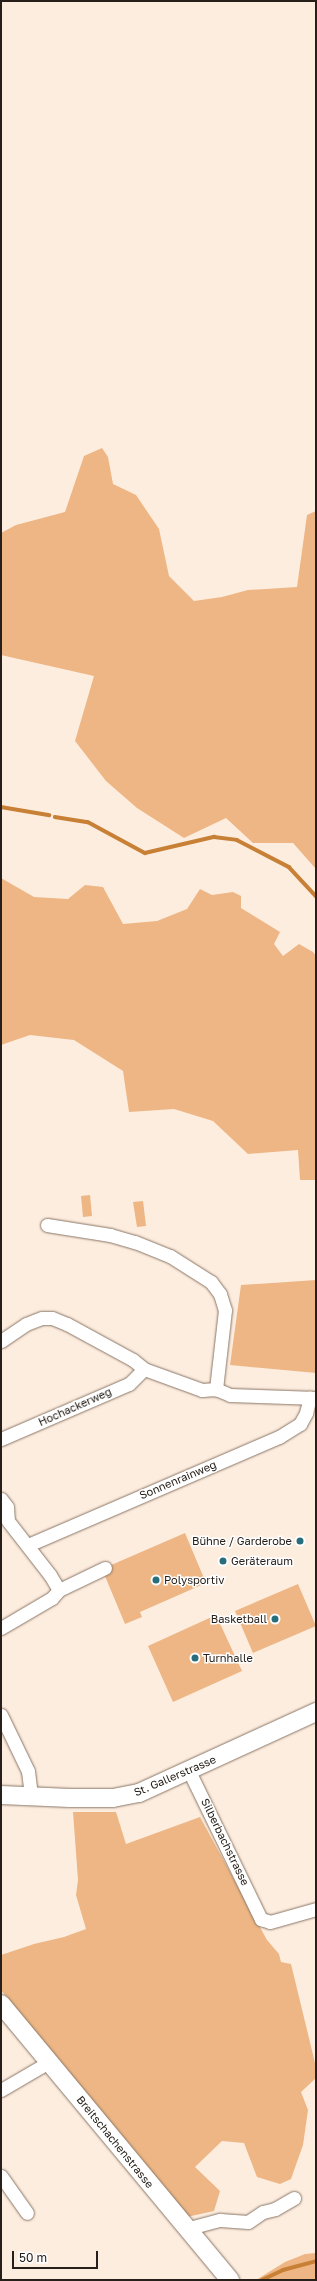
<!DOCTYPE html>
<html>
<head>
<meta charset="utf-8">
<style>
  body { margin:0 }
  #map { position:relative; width:317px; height:2281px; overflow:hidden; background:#fdeddf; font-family:"Golos Text",sans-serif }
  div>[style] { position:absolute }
  .green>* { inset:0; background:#edb684 }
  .stream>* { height:3.5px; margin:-1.75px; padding:0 1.75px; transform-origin:1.75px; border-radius:1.75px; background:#c78035 }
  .roads { filter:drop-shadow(0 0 1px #897666) drop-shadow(0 0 1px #897666) }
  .street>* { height:13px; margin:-6.5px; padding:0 6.5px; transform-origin:6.5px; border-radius:6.5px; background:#fff }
  .secondary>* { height:18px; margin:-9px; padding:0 9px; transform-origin:9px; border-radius:9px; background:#fff }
  .dots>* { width:11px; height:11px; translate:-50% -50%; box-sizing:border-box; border:2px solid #fff; border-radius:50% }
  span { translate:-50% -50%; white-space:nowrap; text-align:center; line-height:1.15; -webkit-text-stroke:3px #fff; paint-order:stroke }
  .street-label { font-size:11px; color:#27201a }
  .poi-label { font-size:11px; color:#27201a }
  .right { translate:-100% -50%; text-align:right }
  .left { translate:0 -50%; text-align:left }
  .frame { position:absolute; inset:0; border:2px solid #27201a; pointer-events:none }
  .scale { position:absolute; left:12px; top:2251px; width:86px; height:18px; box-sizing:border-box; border:2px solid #27201a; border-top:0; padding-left:5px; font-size:12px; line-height:14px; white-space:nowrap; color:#27201a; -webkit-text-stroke:3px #fff; paint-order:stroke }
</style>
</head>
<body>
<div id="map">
  <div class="green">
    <div style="clip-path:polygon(102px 448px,108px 457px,113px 484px,136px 495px,159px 529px,169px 576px,194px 601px,222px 597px,248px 590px,297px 587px,307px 515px,316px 511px,316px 869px,293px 843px,253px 843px,226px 818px,184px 838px,137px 808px,106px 781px,75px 741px,94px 676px,1px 655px,1px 533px,16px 525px,65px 512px,84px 456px)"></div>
    <div style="clip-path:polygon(1px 878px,34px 897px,68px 899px,85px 885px,103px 887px,123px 924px,157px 921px,187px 909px,200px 889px,212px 895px,233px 892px,241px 896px,241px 908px,280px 932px,274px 944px,283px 956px,299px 944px,313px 952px,316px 956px,316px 1180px,300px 1180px,298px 1150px,248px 1154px,213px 1121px,174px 1109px,129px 1112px,123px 1071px,74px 1040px,30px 1035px,1px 1045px)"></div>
    <div style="clip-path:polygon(90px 1195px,92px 1216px,83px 1217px,81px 1196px)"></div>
    <div style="clip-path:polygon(143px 1201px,146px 1226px,137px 1227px,133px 1202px)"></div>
    <div style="clip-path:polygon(316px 1280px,316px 1373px,230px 1365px,241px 1285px)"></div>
    <div style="clip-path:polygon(185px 1533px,206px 1583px,140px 1612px,142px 1617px,125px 1624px,102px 1569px)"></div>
    <div style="clip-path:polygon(298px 1584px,316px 1626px,253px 1653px,235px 1611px)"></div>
    <div style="clip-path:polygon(216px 1615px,242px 1671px,173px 1702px,148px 1646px)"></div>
    <div style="clip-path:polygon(73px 1812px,116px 1812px,126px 1844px,200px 1817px,267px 1940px,279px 1954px,281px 1962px,291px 1964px,316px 2067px,316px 2078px,301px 2092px,308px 2110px,303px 2145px,291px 2179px,280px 2184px,257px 2177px,244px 2143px,222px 2141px,195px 2167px,220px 2191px,214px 2211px,182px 2218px,1px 1990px,1px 1955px,34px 1944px,64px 1937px,86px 1929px,76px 1895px,78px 1880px)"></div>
    <div style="clip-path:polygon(316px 2253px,316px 2280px,256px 2280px,285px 2262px,305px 2254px)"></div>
  </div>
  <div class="stream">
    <div style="left:1px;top:807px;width:49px;rotate:9.5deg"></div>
    <div style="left:55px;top:817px;width:33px;rotate:9deg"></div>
    <div style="left:88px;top:822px;width:65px;rotate:28.5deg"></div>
    <div style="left:145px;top:853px;width:71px;rotate:-13.1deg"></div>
    <div style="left:214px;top:837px;width:23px;rotate:7deg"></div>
    <div style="left:237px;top:840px;width:59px;rotate:27.4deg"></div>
    <div style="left:289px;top:867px;width:40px;rotate:47deg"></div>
    <div style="left:262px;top:2280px;width:23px;rotate:-25deg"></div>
    <div style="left:283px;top:2270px;width:34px;rotate:-15deg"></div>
  </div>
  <div class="roads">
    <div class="street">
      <div style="left:47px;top:1225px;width:64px;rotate:9deg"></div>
      <div style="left:110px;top:1235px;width:26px;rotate:16deg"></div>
      <div style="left:135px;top:1242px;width:38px;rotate:22deg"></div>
      <div style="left:170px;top:1256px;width:49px;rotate:32.4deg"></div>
      <div style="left:211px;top:1282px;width:15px;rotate:53deg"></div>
      <div style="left:220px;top:1294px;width:17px;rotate:73deg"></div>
      <div style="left:225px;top:1310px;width:80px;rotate:96.5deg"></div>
      <div style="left:1px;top:1341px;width:30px;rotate:-34deg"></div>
      <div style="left:26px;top:1324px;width:17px;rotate:-21deg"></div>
      <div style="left:42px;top:1318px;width:10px"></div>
      <div style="left:52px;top:1318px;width:16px;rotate:22deg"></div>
      <div style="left:67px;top:1324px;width:75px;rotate:28.6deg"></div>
      <div style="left:133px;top:1360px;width:14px;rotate:39deg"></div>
      <div style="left:144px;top:1369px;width:62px;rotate:19.9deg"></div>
      <div style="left:202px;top:1390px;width:14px;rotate:-4deg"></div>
      <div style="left:216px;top:1389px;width:15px;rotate:23deg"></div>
      <div style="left:230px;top:1395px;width:86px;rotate:2deg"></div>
      <div style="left:1px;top:1439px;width:139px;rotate:-23.3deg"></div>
      <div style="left:129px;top:1384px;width:21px;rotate:-45deg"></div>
      <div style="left:1px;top:1499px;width:10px;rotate:53deg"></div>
      <div style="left:7px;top:1507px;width:14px;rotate:86deg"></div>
      <div style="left:8px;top:1521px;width:68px;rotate:52.1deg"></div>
      <div style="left:50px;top:1575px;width:17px;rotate:59deg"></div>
      <div style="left:28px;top:1545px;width:273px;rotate:-23.3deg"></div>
      <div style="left:279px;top:1437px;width:25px;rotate:-32deg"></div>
      <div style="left:300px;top:1424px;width:13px;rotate:-61deg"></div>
      <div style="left:306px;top:1413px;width:16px;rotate:-76deg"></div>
      <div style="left:1px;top:1628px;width:59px;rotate:-30.5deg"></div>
      <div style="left:52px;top:1598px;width:11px;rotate:-49deg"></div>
      <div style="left:59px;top:1590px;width:51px;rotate:-25.6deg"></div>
      <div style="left:1px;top:1715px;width:62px;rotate:64.3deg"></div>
      <div style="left:28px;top:1771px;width:26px;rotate:83deg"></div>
      <div style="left:189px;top:1771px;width:165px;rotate:64.1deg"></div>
      <div style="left:261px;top:1919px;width:9px;rotate:18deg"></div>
      <div style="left:270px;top:1922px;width:48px;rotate:-15.8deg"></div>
      <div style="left:1px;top:2090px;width:56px;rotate:-30.3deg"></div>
      <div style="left:1px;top:2176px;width:45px;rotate:54.9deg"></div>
      <div style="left:188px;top:2231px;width:6px;rotate:-39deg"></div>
      <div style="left:193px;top:2227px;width:28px;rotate:-15deg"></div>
      <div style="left:220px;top:2220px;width:28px;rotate:4deg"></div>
      <div style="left:248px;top:2222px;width:18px;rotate:-34deg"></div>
      <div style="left:263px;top:2212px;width:12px;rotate:-14deg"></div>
      <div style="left:275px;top:2209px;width:22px;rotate:-30deg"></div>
    </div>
    <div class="secondary">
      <div style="left:1px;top:1795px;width:69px;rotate:2.5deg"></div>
      <div style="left:70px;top:1798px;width:43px"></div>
      <div style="left:113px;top:1798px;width:26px;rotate:-11deg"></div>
      <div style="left:139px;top:1793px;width:195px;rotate:-24.6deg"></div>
      <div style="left:1px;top:2004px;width:359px;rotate:50.3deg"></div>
    </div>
  </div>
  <div class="dots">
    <div style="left:300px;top:1541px;background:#276d7c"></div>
    <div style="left:223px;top:1561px;background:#276d7c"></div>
    <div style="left:156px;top:1580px;background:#276d7c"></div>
    <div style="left:275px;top:1619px;background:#276d7c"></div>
    <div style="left:195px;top:1658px;background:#276d7c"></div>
  </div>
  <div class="street-label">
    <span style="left:75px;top:1407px;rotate:-24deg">Hochackerweg</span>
    <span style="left:178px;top:1480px;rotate:-23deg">Sonnenrainweg</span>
    <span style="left:175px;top:1776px;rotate:-23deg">St. Gallerstrasse</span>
    <span style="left:225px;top:1842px;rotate:64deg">Silberbachstrasse</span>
    <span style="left:115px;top:2142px;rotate:51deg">Breitschachenstrasse</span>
  </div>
  <div class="poi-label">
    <span class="right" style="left:292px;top:1541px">Bühne / Garderobe</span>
    <span class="left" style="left:231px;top:1561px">Geräteraum</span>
    <span class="left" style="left:164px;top:1580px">Polysportiv</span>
    <span class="right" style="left:267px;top:1619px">Basketball</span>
    <span class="left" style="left:203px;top:1658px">Turnhalle</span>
  </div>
  <div class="frame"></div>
  <div class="scale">50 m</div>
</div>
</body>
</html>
